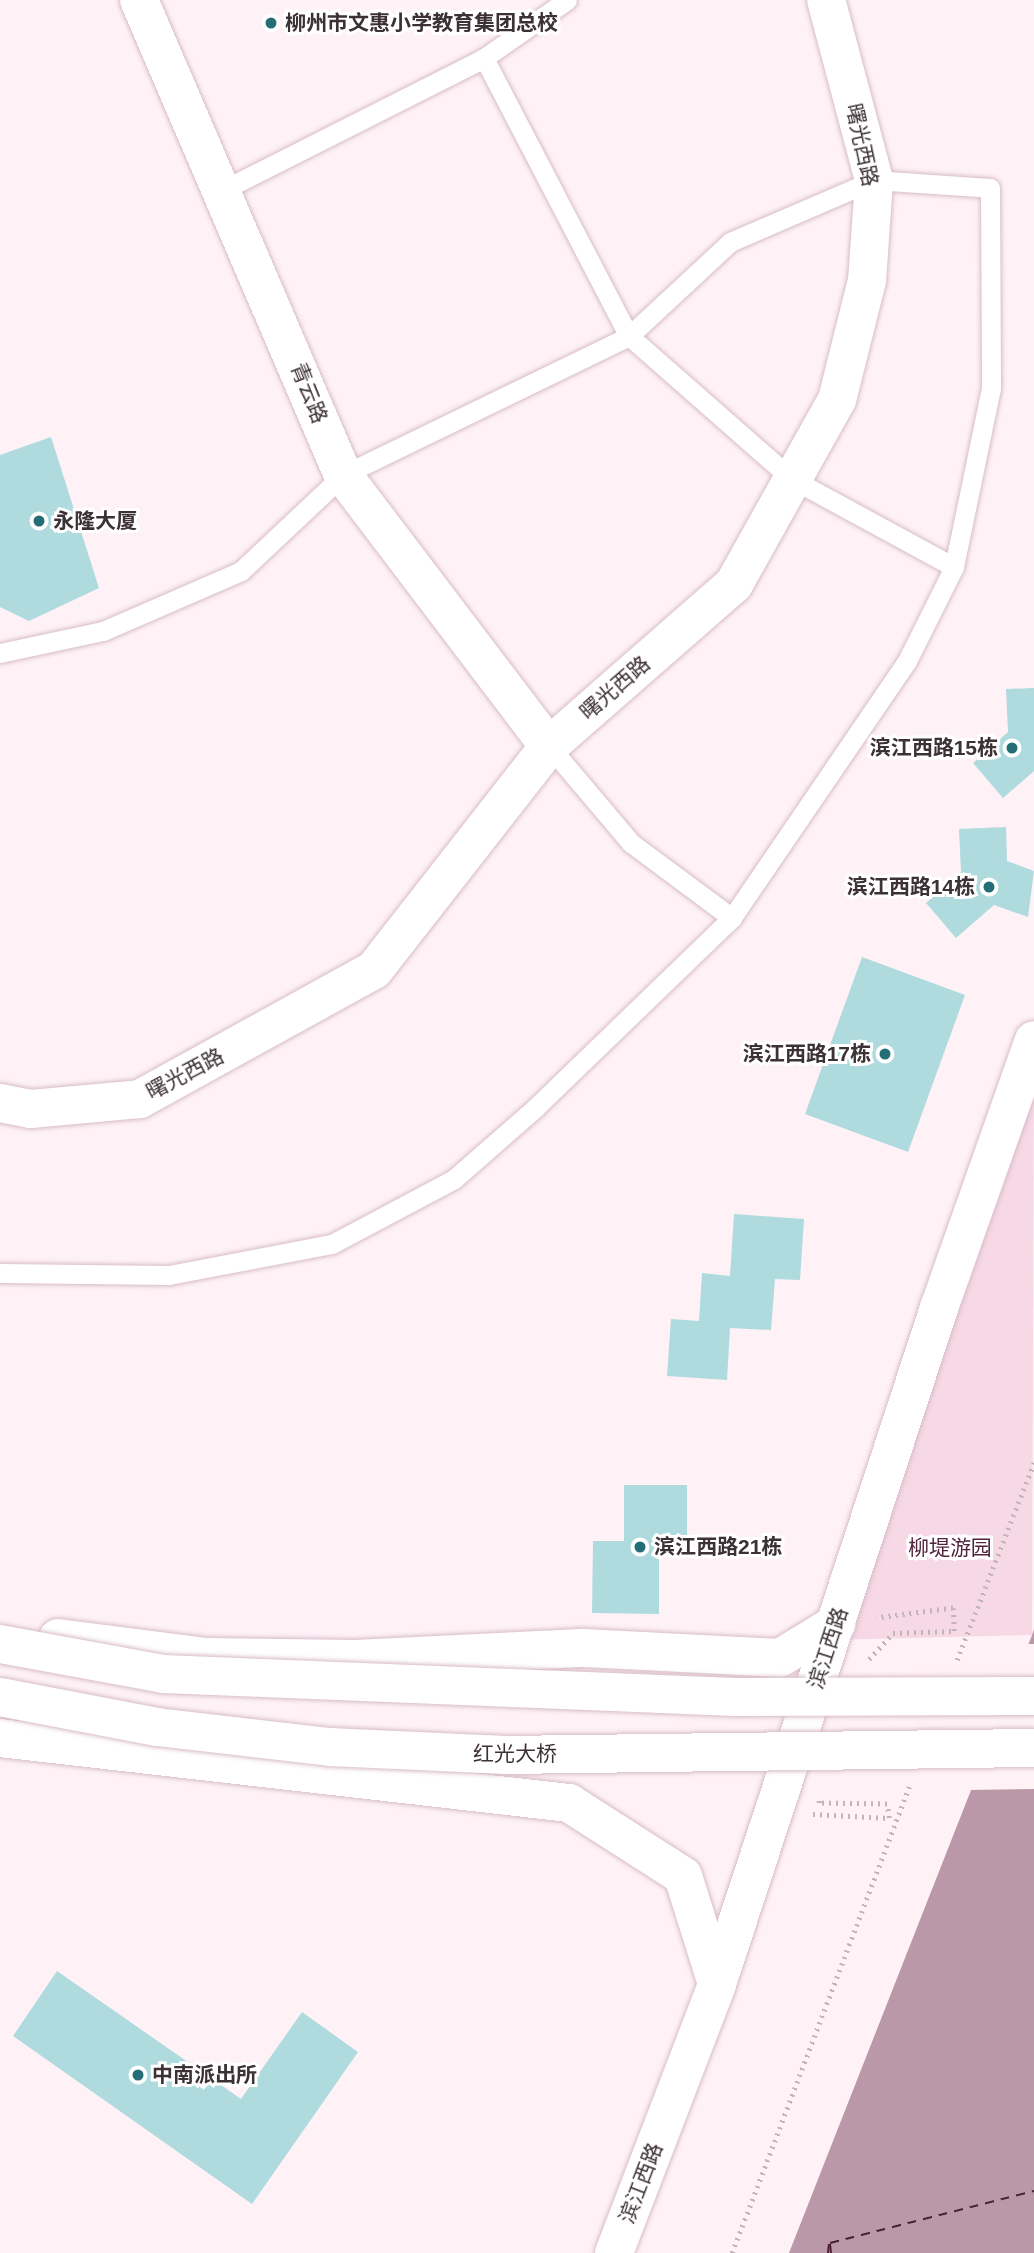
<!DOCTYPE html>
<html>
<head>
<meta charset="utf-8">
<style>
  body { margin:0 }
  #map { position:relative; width:1034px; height:2253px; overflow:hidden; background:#fef2f7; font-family:Helvetica,"Noto Sans SC",sans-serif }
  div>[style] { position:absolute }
  .green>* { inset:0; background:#f7d8e5 }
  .water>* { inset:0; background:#ba98a7 }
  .pier>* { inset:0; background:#fef2f7 }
  .ferry>* { height:2px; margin-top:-1px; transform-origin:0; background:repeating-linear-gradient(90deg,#4b1e35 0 9px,transparent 0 16px) }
  .building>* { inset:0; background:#afdade }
  .path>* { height:4.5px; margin-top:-2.25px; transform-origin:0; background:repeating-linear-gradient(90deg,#c1b5ba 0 2px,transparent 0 7px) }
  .roads { filter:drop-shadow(0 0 2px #d8bcc8) drop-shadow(0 0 2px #d8bcc8) }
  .service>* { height:19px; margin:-9.5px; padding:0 9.5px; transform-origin:9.5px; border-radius:9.5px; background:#fff }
  .minor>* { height:38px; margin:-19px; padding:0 19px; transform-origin:19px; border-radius:19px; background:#fff }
  .tertiary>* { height:38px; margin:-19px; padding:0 19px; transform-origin:19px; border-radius:19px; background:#fff }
  .bridges { filter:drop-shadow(0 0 2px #d8bcc8) drop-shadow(0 0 2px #d8bcc8) }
  .secondary-bridge>* { height:38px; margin:-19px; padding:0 19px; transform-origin:19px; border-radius:19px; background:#fff }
  .dots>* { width:19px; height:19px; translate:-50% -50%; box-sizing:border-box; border:4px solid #fff; border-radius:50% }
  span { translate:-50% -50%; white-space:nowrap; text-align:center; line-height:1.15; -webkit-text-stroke:6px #fff; paint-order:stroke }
  .poi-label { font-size:21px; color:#3c3135; font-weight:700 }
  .left { translate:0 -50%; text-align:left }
  .right { translate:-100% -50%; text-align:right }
  .street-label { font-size:21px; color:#3c3135 }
  .park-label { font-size:21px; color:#51233a }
</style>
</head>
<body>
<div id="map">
  <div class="green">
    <div style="clip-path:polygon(1034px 1040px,1032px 1635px,831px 1640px)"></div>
  </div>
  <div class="water">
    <div style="clip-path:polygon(1034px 1629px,1034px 2253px,789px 2253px,1032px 1635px)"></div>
  </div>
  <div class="pier">
    <div style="clip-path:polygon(1025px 1644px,1034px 1644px,1034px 1789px,967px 1790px)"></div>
  </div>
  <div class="ferry">
    <div style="left:828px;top:2253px;width:9px;rotate:-84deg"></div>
    <div style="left:831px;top:2253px;width:10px;rotate:-96deg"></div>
    <div style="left:830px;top:2243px;width:211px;rotate:-14.3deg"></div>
  </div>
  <div class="building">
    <div style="clip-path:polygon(51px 437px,99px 588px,29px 621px,0 607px,0 455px)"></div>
    <div style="clip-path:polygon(1034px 688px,1034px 771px,1003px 798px,973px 763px,1008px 732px,1006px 689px)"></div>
    <div style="clip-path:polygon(1006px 827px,1007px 861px,1034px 871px,1028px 917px,994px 905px,956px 938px,926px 903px,961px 872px,959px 829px)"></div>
    <div style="clip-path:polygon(862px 957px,965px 995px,908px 1152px,805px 1114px)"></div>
    <div style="clip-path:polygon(734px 1214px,804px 1219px,800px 1280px,775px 1279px,771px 1330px,730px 1328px,727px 1380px,667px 1376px,671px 1319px,699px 1321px,702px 1273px,730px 1276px)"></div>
    <div style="clip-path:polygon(624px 1485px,687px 1485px,687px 1553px,659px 1554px,659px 1614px,592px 1613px,593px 1541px,624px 1541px)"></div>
    <div style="clip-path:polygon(57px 1971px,241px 2099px,302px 2012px,358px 2052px,252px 2204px,13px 2036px)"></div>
  </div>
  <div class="path">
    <div style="left:869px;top:1659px;width:35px;rotate:-47deg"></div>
    <div style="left:893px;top:1633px;width:61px;rotate:-1.9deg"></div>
    <div style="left:954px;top:1631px;width:23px;rotate:-92deg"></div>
    <div style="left:953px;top:1608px;width:77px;rotate:172.5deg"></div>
    <div style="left:957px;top:1660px;width:212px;rotate:-68.7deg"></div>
    <div style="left:813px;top:1814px;width:76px;rotate:3deg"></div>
    <div style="left:889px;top:1818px;width:14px;rotate:-98deg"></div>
    <div style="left:887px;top:1804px;width:68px;rotate:-179.2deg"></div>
    <div style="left:819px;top:1803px;width:6px;rotate:-90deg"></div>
    <div style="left:732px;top:2253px;width:499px;rotate:-69.2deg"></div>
  </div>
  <div class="roads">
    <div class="service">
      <div style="left:484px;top:58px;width:314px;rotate:62.5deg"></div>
      <div style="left:629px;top:336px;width:217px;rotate:41.3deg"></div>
      <div style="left:792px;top:479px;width:184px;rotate:28.5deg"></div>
      <div style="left:225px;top:189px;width:290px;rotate:-26.8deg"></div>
      <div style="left:484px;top:58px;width:101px;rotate:-34.9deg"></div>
      <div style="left:0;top:653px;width:105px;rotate:-12.1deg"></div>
      <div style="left:103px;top:631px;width:150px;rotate:-23.5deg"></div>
      <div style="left:241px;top:571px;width:140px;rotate:-43.3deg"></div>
      <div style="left:343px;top:475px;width:318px;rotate:-25.9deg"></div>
      <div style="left:629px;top:336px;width:138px;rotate:-42.9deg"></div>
      <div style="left:730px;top:242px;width:157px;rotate:-23.3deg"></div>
      <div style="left:874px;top:180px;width:116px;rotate:3.9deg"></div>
      <div style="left:990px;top:188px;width:200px;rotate:89.7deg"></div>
      <div style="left:991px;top:388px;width:183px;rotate:101.7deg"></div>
      <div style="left:954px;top:567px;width:105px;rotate:116.6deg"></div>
      <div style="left:907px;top:661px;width:311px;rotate:124.3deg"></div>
      <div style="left:0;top:1273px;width:169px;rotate:0.7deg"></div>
      <div style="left:169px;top:1275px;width:166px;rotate:-10.8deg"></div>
      <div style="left:332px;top:1244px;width:138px;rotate:-28deg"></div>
      <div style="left:454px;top:1179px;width:108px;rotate:-41.2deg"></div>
      <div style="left:535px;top:1108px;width:274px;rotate:-44deg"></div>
      <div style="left:732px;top:918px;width:126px;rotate:-143.4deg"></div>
      <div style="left:631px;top:843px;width:127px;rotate:-130.2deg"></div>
    </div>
    <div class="minor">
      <div style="left:139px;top:0;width:517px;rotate:66.76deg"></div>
      <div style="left:343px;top:475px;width:340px;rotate:52.8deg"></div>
      <div style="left:0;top:1103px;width:32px;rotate:11deg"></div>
      <div style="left:31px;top:1109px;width:109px;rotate:-5.2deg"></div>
      <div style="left:140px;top:1099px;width:267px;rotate:-28.9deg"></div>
      <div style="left:374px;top:970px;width:284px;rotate:-52deg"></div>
      <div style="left:549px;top:746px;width:246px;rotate:-41.2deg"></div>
      <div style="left:734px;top:584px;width:211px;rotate:-60.8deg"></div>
      <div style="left:837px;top:400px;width:123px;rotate:-75.9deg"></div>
      <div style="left:867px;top:281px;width:101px;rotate:-86deg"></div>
      <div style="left:874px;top:180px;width:186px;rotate:-104.9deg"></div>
    </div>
    <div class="tertiary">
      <div style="left:58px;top:1638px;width:150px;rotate:7.3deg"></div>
      <div style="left:207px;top:1657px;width:148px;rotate:0.8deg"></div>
      <div style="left:355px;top:1659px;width:229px;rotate:-2.8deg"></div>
      <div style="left:584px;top:1648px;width:196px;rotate:2.9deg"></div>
      <div style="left:780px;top:1658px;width:66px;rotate:-31.3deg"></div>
      <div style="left:0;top:1738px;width:573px;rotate:6.52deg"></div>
      <div style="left:569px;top:1803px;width:135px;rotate:32.6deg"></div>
      <div style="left:683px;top:1876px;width:113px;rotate:72.5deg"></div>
      <div style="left:614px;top:2253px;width:288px;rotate:-69deg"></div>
      <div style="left:717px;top:1984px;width:712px;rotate:-71.82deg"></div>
      <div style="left:939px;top:1308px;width:284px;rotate:-70.5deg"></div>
    </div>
  </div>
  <div class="bridges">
    <div class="secondary-bridge">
      <div style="left:0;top:1644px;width:166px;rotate:10.4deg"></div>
      <div style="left:163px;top:1674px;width:572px;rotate:2.3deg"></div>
      <div style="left:735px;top:1697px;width:299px;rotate:-0.2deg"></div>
      <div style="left:0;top:1697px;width:160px;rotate:10.8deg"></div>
      <div style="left:157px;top:1727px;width:174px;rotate:6.6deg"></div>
      <div style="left:330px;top:1747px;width:174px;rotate:2.6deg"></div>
      <div style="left:504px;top:1755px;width:530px;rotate:-0.76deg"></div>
    </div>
  </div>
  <div class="dots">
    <div style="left:271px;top:23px;background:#246f75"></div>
    <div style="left:39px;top:521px;background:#246f75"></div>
    <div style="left:1012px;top:748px;background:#246f75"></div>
    <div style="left:989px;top:887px;background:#246f75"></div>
    <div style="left:885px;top:1054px;background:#246f75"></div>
    <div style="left:640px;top:1547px;background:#246f75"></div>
    <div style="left:138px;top:2075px;background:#246f75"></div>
  </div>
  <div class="poi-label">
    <span class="left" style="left:285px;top:23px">柳州市文惠小学教育集团总校</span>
    <span class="left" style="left:53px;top:521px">永隆大厦</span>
    <span class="right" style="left:998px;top:748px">滨江西路15栋</span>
    <span class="right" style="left:975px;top:887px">滨江西路14栋</span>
    <span class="right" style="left:871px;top:1054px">滨江西路17栋</span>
    <span class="left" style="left:654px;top:1547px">滨江西路21栋</span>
    <span class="left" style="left:152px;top:2075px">中南派出所</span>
  </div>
  <div class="street-label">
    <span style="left:862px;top:145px;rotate:78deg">曙光西路</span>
    <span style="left:309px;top:393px;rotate:68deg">青云路</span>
    <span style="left:615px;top:688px;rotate:-41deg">曙光西路</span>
    <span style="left:185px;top:1074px;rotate:-28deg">曙光西路</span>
    <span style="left:828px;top:1648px;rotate:-72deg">滨江西路</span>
    <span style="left:515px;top:1754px">红光大桥</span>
    <span style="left:641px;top:2183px;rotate:-69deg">滨江西路</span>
  </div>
  <div class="park-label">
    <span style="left:950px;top:1548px">柳堤游园</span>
  </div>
</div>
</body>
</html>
